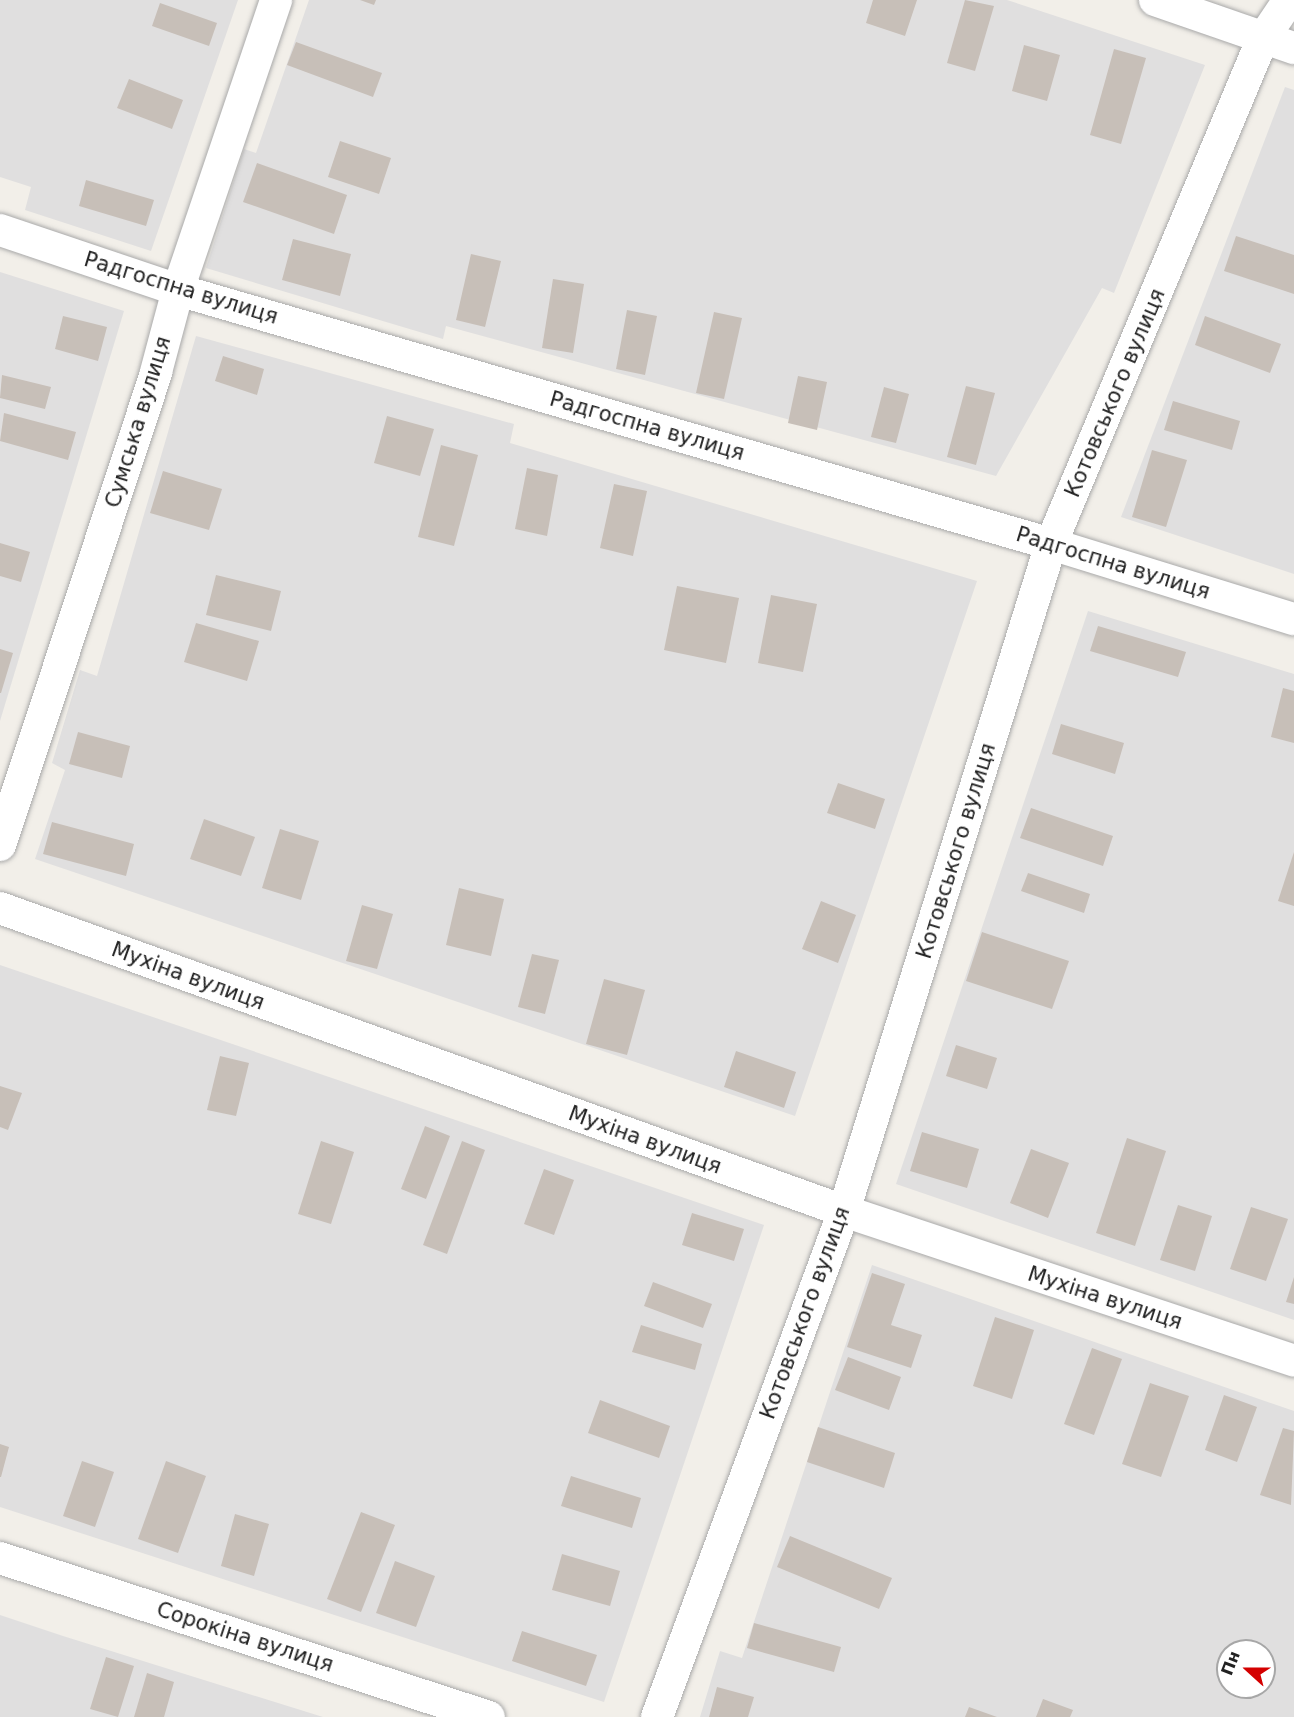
<!DOCTYPE html>
<html>
<head>
<meta charset="utf-8">
<style>
  body { margin:0 }
  #map { position:relative; width:1294px; height:1717px; overflow:hidden; background:#f2efe9; font-family:"DejaVu Sans",sans-serif }
  div>[style] { position:absolute }
  .residential>* { inset:0; background:#e0dfdf }
  .building>* { inset:0; background:#c7bfb8 }
  .roads { filter:drop-shadow(0 0 2px #a9a9a9) drop-shadow(0 0 2px #a9a9a9) }
  .minor>* { height:32px; margin:-16px; padding:0 16px; transform-origin:16px; border-radius:16px; background:#fff }
  span { translate:-50% -50%; white-space:nowrap; text-align:center; line-height:1.15; -webkit-text-stroke:4.5px #fff; paint-order:stroke }
  .street-label { font-size:21px; color:#222 }
  .north { position:absolute; left:1216px; top:1639px; width:60px; height:60px; box-sizing:border-box; background:#fff; border:2px solid #a7a7a7; border-radius:50%; rotate:291deg; font-size:16px; font-weight:700; line-height:24px; text-align:center; color:#222 }
  .north::after { content:''; display:block; margin:auto; width:21px; height:27px; background:#d40000; clip-path:polygon(50% 0,100% 100%,50% 72%,0 100%) }
</style>
</head>
<body>
<div id="map">
  <div class="residential">
    <div style="clip-path:polygon(0 0,238px 0,151px 251px,25px 210px,31px 187px,0 177px)"></div>
    <div style="clip-path:polygon(309px 0,1007px 0,1205px 65px,1114px 293px,1102px 288px,996px 476px,446px 326px,443px 339px,206px 268px,244px 149px,256px 153px)"></div>
    <div style="clip-path:polygon(1285px 87px,1294px 90px,1294px 574px,1121px 517px)"></div>
    <div style="clip-path:polygon(0 272px,124px 311px,0 721px)"></div>
    <div style="clip-path:polygon(196px 336px,514px 424px,510px 443px,977px 581px,795px 1116px,35px 859px,65px 770px,52px 763px,80px 670px,97px 676px)"></div>
    <div style="clip-path:polygon(1088px 611px,1294px 674px,1294px 1320px,896px 1184px)"></div>
    <div style="clip-path:polygon(0 965px,764px 1225px,604px 1702px,0 1507px)"></div>
    <div style="clip-path:polygon(evenodd,872px 1265px,1294px 1411px,1294px 1717px,700px 1717px,720px 1651px,742px 1658px,872px 1265px,1228px 1651px,1264px 1651px,1264px 1687px,1228px 1687px,1228px 1651px)"></div>
    <div style="clip-path:polygon(0 1615px,63px 1636px,323px 1717px,0 1717px)"></div>
  </div>
  <div class="building">
    <div style="clip-path:polygon(360px 0,376px 0,374px 5px)"></div>
    <div style="clip-path:polygon(873px 0,917px 0,905px 36px,866px 23px)"></div>
    <div style="clip-path:polygon(965px 0,994px 6px,975px 71px,947px 63px)"></div>
    <div style="clip-path:polygon(160px 3px,217px 23px,209px 46px,152px 26px)"></div>
    <div style="clip-path:polygon(296px 42px,382px 73px,373px 97px,287px 65px)"></div>
    <div style="clip-path:polygon(1024px 45px,1060px 55px,1047px 101px,1012px 91px)"></div>
    <div style="clip-path:polygon(1114px 49px,1146px 58px,1121px 144px,1090px 135px)"></div>
    <div style="clip-path:polygon(129px 79px,183px 100px,172px 129px,117px 108px)"></div>
    <div style="clip-path:polygon(340px 141px,391px 158px,379px 194px,328px 177px)"></div>
    <div style="clip-path:polygon(257px 163px,347px 195px,334px 234px,243px 202px)"></div>
    <div style="clip-path:polygon(86px 180px,154px 200px,146px 226px,79px 206px)"></div>
    <div style="clip-path:polygon(1236px 236px,1294px 255px,1294px 294px,1224px 271px)"></div>
    <div style="clip-path:polygon(293px 239px,351px 254px,340px 296px,282px 280px)"></div>
    <div style="clip-path:polygon(471px 254px,501px 261px,485px 327px,456px 320px)"></div>
    <div style="clip-path:polygon(553px 279px,584px 284px,573px 353px,542px 348px)"></div>
    <div style="clip-path:polygon(627px 310px,657px 316px,645px 375px,616px 369px)"></div>
    <div style="clip-path:polygon(714px 312px,742px 318px,724px 399px,696px 393px)"></div>
    <div style="clip-path:polygon(63px 316px,107px 327px,98px 361px,55px 349px)"></div>
    <div style="clip-path:polygon(1205px 316px,1281px 344px,1270px 373px,1195px 345px)"></div>
    <div style="clip-path:polygon(223px 356px,264px 369px,257px 395px,215px 381px)"></div>
    <div style="clip-path:polygon(2px 375px,51px 387px,45px 409px,0 398px)"></div>
    <div style="clip-path:polygon(798px 376px,827px 382px,817px 430px,788px 423px)"></div>
    <div style="clip-path:polygon(966px 386px,995px 393px,976px 465px,947px 457px)"></div>
    <div style="clip-path:polygon(884px 387px,909px 394px,896px 443px,871px 437px)"></div>
    <div style="clip-path:polygon(1173px 401px,1240px 421px,1232px 450px,1164px 430px)"></div>
    <div style="clip-path:polygon(4px 413px,76px 432px,68px 460px,0 441px)"></div>
    <div style="clip-path:polygon(387px 416px,434px 429px,420px 476px,374px 463px)"></div>
    <div style="clip-path:polygon(441px 445px,478px 455px,454px 546px,418px 537px)"></div>
    <div style="clip-path:polygon(1152px 450px,1187px 460px,1166px 527px,1132px 517px)"></div>
    <div style="clip-path:polygon(527px 468px,558px 475px,547px 536px,515px 529px)"></div>
    <div style="clip-path:polygon(163px 471px,222px 489px,209px 530px,150px 513px)"></div>
    <div style="clip-path:polygon(614px 484px,647px 491px,633px 556px,600px 548px)"></div>
    <div style="clip-path:polygon(0 543px,30px 552px,21px 582px,0 576px)"></div>
    <div style="clip-path:polygon(216px 575px,281px 591px,271px 631px,206px 615px)"></div>
    <div style="clip-path:polygon(677px 586px,739px 598px,726px 663px,664px 650px)"></div>
    <div style="clip-path:polygon(771px 595px,817px 604px,803px 672px,758px 663px)"></div>
    <div style="clip-path:polygon(196px 623px,259px 641px,247px 681px,184px 662px)"></div>
    <div style="clip-path:polygon(1098px 626px,1186px 652px,1178px 677px,1090px 651px)"></div>
    <div style="clip-path:polygon(0 649px,13px 653px,1px 693px,0 693px)"></div>
    <div style="clip-path:polygon(1283px 688px,1294px 691px,1294px 743px,1271px 737px)"></div>
    <div style="clip-path:polygon(1061px 724px,1124px 743px,1115px 774px,1052px 754px)"></div>
    <div style="clip-path:polygon(78px 732px,130px 746px,122px 778px,69px 764px)"></div>
    <div style="clip-path:polygon(838px 783px,885px 799px,875px 829px,827px 813px)"></div>
    <div style="clip-path:polygon(1031px 808px,1113px 836px,1103px 866px,1020px 838px)"></div>
    <div style="clip-path:polygon(204px 819px,255px 837px,241px 876px,190px 859px)"></div>
    <div style="clip-path:polygon(52px 822px,134px 844px,126px 876px,43px 854px)"></div>
    <div style="clip-path:polygon(280px 829px,319px 841px,301px 900px,262px 888px)"></div>
    <div style="clip-path:polygon(1294px 852px,1294px 906px,1278px 901px)"></div>
    <div style="clip-path:polygon(1028px 873px,1090px 894px,1084px 913px,1021px 891px)"></div>
    <div style="clip-path:polygon(459px 888px,504px 899px,491px 956px,446px 945px)"></div>
    <div style="clip-path:polygon(821px 901px,856px 915px,838px 963px,802px 949px)"></div>
    <div style="clip-path:polygon(362px 905px,393px 914px,377px 969px,346px 961px)"></div>
    <div style="clip-path:polygon(982px 932px,1069px 961px,1052px 1009px,966px 981px)"></div>
    <div style="clip-path:polygon(532px 954px,559px 960px,545px 1014px,518px 1007px)"></div>
    <div style="clip-path:polygon(604px 979px,645px 990px,627px 1055px,586px 1044px)"></div>
    <div style="clip-path:polygon(956px 1045px,997px 1058px,987px 1089px,946px 1076px)"></div>
    <div style="clip-path:polygon(736px 1051px,796px 1072px,784px 1108px,724px 1087px)"></div>
    <div style="clip-path:polygon(220px 1056px,249px 1063px,236px 1116px,207px 1110px)"></div>
    <div style="clip-path:polygon(0 1086px,22px 1093px,8px 1130px,0 1127px)"></div>
    <div style="clip-path:polygon(425px 1126px,450px 1136px,426px 1199px,401px 1189px)"></div>
    <div style="clip-path:polygon(922px 1132px,979px 1149px,967px 1188px,910px 1171px)"></div>
    <div style="clip-path:polygon(1127px 1138px,1166px 1151px,1135px 1246px,1096px 1233px)"></div>
    <div style="clip-path:polygon(321px 1141px,354px 1152px,331px 1224px,298px 1214px)"></div>
    <div style="clip-path:polygon(462px 1141px,485px 1150px,447px 1254px,423px 1245px)"></div>
    <div style="clip-path:polygon(1031px 1149px,1069px 1163px,1048px 1218px,1010px 1203px)"></div>
    <div style="clip-path:polygon(544px 1169px,574px 1180px,554px 1235px,524px 1224px)"></div>
    <div style="clip-path:polygon(1178px 1205px,1212px 1216px,1195px 1271px,1160px 1260px)"></div>
    <div style="clip-path:polygon(1251px 1207px,1288px 1219px,1266px 1281px,1230px 1269px)"></div>
    <div style="clip-path:polygon(692px 1213px,744px 1229px,734px 1261px,682px 1245px)"></div>
    <div style="clip-path:polygon(872px 1273px,905px 1284px,891px 1325px,922px 1335px,911px 1368px,847px 1347px)"></div>
    <div style="clip-path:polygon(1294px 1277px,1294px 1304px,1286px 1302px)"></div>
    <div style="clip-path:polygon(653px 1282px,712px 1304px,703px 1328px,644px 1306px)"></div>
    <div style="clip-path:polygon(995px 1317px,1034px 1330px,1012px 1399px,973px 1386px)"></div>
    <div style="clip-path:polygon(641px 1325px,702px 1344px,695px 1370px,632px 1352px)"></div>
    <div style="clip-path:polygon(1092px 1348px,1122px 1359px,1094px 1435px,1064px 1424px)"></div>
    <div style="clip-path:polygon(848px 1357px,901px 1377px,889px 1410px,835px 1390px)"></div>
    <div style="clip-path:polygon(1150px 1383px,1189px 1396px,1161px 1477px,1122px 1464px)"></div>
    <div style="clip-path:polygon(1224px 1395px,1257px 1407px,1237px 1462px,1205px 1450px)"></div>
    <div style="clip-path:polygon(600px 1400px,670px 1426px,659px 1458px,588px 1433px)"></div>
    <div style="clip-path:polygon(818px 1427px,895px 1453px,884px 1488px,807px 1462px)"></div>
    <div style="clip-path:polygon(1283px 1428px,1294px 1431px,1291px 1505px,1260px 1495px)"></div>
    <div style="clip-path:polygon(0 1444px,9px 1447px,1px 1477px,0 1477px)"></div>
    <div style="clip-path:polygon(82px 1461px,114px 1472px,95px 1527px,63px 1516px)"></div>
    <div style="clip-path:polygon(166px 1461px,206px 1476px,178px 1553px,138px 1539px)"></div>
    <div style="clip-path:polygon(571px 1476px,641px 1498px,632px 1528px,561px 1506px)"></div>
    <div style="clip-path:polygon(361px 1512px,395px 1525px,361px 1612px,327px 1599px)"></div>
    <div style="clip-path:polygon(235px 1514px,269px 1524px,254px 1576px,221px 1566px)"></div>
    <div style="clip-path:polygon(790px 1536px,892px 1578px,879px 1609px,777px 1567px)"></div>
    <div style="clip-path:polygon(562px 1554px,620px 1571px,610px 1606px,552px 1590px)"></div>
    <div style="clip-path:polygon(395px 1561px,435px 1576px,416px 1627px,376px 1613px)"></div>
    <div style="clip-path:polygon(754px 1623px,841px 1647px,834px 1672px,747px 1648px)"></div>
    <div style="clip-path:polygon(522px 1631px,597px 1655px,586px 1686px,512px 1661px)"></div>
    <div style="clip-path:polygon(106px 1657px,134px 1666px,118px 1717px,90px 1709px)"></div>
    <div style="clip-path:polygon(147px 1673px,174px 1682px,164px 1717px,134px 1717px)"></div>
    <div style="clip-path:polygon(717px 1687px,754px 1697px,748px 1717px,709px 1717px)"></div>
    <div style="clip-path:polygon(1043px 1699px,1073px 1710px,1070px 1717px,1036px 1717px)"></div>
    <div style="clip-path:polygon(969px 1707px,997px 1717px,965px 1717px)"></div>
  </div>
  <div class="roads">
    <div class="minor">
      <div style="left:1155px;top:0;width:147px;rotate:19.1deg"></div>
      <div style="left:0;top:230px;width:188px;rotate:18.6deg"></div>
      <div style="left:178px;top:290px;width:909px;rotate:16.22deg"></div>
      <div style="left:1051px;top:544px;width:254px;rotate:17.2deg"></div>
      <div style="left:0;top:845px;width:498px;rotate:-71.7deg"></div>
      <div style="left:156px;top:372px;width:85px;rotate:-75deg"></div>
      <div style="left:178px;top:290px;width:306px;rotate:-71.3deg"></div>
      <div style="left:0;top:908px;width:897px;rotate:19.75deg"></div>
      <div style="left:844px;top:1211px;width:474px;rotate:18.4deg"></div>
      <div style="left:0;top:1558px;width:514px;rotate:18.01deg"></div>
      <div style="left:657px;top:1717px;width:539px;rotate:-69.72deg"></div>
      <div style="left:844px;top:1211px;width:698px;rotate:-72.76deg"></div>
      <div style="left:1051px;top:544px;width:546px;rotate:-67.28deg"></div>
      <div style="left:1262px;top:40px;width:48px;rotate:-56deg"></div>
    </div>
  </div>
  <div class="street-label">
    <span style="left:181px;top:288px;rotate:17deg">Радгоспна вулиця</span>
    <span style="left:1115px;top:393px;rotate:-67deg">Котовського вулиця</span>
    <span style="left:138px;top:422px;rotate:-73deg">Сумська вулиця</span>
    <span style="left:647px;top:426px;rotate:16deg">Радгоспна вулиця</span>
    <span style="left:1113px;top:563px;rotate:17deg">Радгоспна вулиця</span>
    <span style="left:956px;top:851px;rotate:-73deg">Котовського вулиця</span>
    <span style="left:188px;top:976px;rotate:20deg">Мухіна вулиця</span>
    <span style="left:645px;top:1140px;rotate:20deg">Мухіна вулиця</span>
    <span style="left:1105px;top:1298px;rotate:18deg">Мухіна вулиця</span>
    <span style="left:805px;top:1313px;rotate:-70deg">Котовського вулиця</span>
    <span style="left:245px;top:1637px;rotate:18deg">Сорокіна вулиця</span>
  </div>
  <div class="north">Пн</div>
</div>
</body>
</html>
